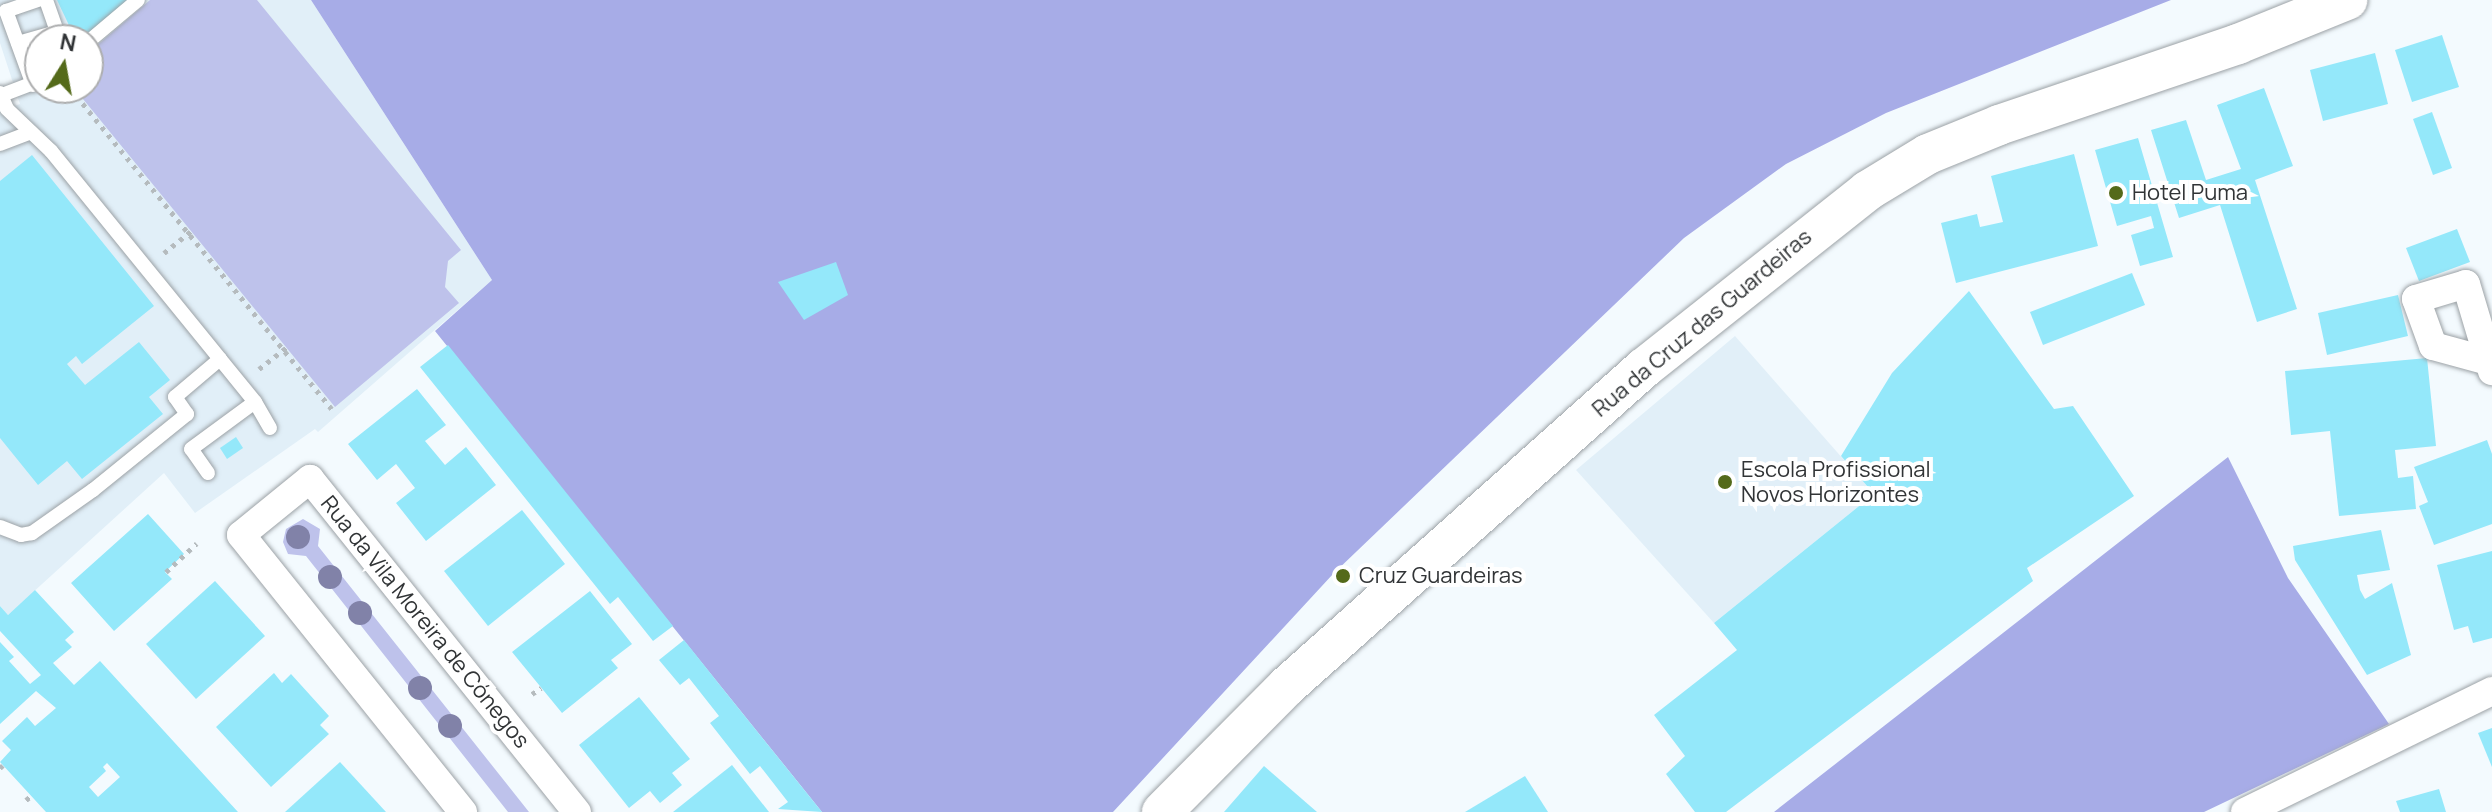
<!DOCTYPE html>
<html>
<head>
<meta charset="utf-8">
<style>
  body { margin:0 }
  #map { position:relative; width:2492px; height:812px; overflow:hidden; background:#f3fafe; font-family:Manrope,sans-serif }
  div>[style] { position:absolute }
  .built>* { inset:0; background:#e1eff8 }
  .green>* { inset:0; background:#bec2eb }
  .forest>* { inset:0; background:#a7ace7 }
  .building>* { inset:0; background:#94e8fa }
  .path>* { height:5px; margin-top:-2.5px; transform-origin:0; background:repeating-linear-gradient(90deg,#b5bbbe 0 4px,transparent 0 10px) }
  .roads { filter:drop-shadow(0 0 2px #9ca2a6) drop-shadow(0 0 2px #9ca2a6) }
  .lane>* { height:14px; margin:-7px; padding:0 7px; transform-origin:7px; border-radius:7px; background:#fff }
  .street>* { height:28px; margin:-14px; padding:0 14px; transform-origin:14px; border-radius:14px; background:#fff }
  .secondary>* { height:40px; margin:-20px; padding:0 20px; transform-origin:20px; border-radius:20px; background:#fff }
  .trees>* { width:24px; height:24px; margin:-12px; border-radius:50%; background:#8182a8 }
  .dots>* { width:22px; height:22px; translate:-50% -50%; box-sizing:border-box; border:4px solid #fff; border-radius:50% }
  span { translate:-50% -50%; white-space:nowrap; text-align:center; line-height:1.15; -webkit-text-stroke:8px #fff; paint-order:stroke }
  .poi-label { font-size:22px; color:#313436 }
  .left { translate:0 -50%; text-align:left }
  .street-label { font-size:22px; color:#313436 }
  .north { position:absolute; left:24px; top:24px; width:80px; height:80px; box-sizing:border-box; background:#fff; border:2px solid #adaeaf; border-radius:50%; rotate:11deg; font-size:22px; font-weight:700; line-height:32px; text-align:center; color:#313436 }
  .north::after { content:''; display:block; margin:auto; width:28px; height:36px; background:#546a1a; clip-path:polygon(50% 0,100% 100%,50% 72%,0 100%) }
</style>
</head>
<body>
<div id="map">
  <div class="built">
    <div style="clip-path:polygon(evenodd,0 0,311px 0,492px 280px,318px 432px,315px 429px,195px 513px,164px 473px,8px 615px,0 606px,0 111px,20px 104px,0 43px,0 0,40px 40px,88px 40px,88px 88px,40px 88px,40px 40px)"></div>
    <div style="clip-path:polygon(1735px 336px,1874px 494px,1714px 623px,1576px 470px)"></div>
  </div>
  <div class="green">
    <div style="clip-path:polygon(150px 0,257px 0,461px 250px,448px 261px,445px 287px,459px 303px,335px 407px,74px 88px,88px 88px,88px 53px)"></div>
    <div style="clip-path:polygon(303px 519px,320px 529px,318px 546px,529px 812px,508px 812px,306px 556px,288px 554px,283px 542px,286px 529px)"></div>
  </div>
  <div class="forest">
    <div style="clip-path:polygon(311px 0,2171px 0,1886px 113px,1786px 164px,1684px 238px,1333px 574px,1113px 812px,822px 812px,435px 331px,492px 280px)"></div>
    <div style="clip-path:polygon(2228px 457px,2288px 578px,2389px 724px,2204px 812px,1774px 812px)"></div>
  </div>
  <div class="building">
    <div style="clip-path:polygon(57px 0,128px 0,82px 40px,76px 40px)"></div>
    <div style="clip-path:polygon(2442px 35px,2459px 87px,2412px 102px,2395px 50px)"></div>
    <div style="clip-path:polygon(2375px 53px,2388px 104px,2323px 121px,2310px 70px)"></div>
    <div style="clip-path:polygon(2264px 88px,2293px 166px,2255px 180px,2297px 309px,2257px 322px,2220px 205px,2179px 218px,2151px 130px,2186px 120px,2206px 180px,2241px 169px,2217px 105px)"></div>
    <div style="clip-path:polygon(2432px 112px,2452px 168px,2433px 175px,2413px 119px)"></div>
    <div style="clip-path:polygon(2138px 138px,2173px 257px,2140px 266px,2131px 235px,2154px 228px,2151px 216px,2117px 226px,2095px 150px)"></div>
    <div style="clip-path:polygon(2074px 154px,2098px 246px,1956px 283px,1941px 223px,1977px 214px,1980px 227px,2003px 222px,1991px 176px)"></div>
    <div style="clip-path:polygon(32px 155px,154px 306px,82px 364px,76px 356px,67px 364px,85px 385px,139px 342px,170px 380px,149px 397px,163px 414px,82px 479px,67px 461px,38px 485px,0 438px,0 181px)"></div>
    <div style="clip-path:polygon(2457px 229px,2470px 262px,2419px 281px,2406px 248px)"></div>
    <div style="clip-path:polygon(836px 262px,848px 295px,804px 320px,778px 282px)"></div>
    <div style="clip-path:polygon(2132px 273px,2145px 305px,2043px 345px,2030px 312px)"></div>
    <div style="clip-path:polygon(1969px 291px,2054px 409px,2073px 406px,2134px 496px,2027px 568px,2033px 581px,1726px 812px,1695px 812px,1666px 774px,1685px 756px,1654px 715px,1737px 650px,1714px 623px,1874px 494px,1841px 456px,1892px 373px)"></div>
    <div style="clip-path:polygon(2398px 295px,2408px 336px,2327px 355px,2318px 313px)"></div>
    <div style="clip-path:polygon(448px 345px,673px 626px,653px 641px,618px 597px,610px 604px,420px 367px)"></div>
    <div style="clip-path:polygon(2427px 358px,2436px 446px,2395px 450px,2398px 478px,2413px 476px,2416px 509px,2339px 516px,2330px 431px,2291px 435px,2285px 371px)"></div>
    <div style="clip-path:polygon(417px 389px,446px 425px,425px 441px,445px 465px,466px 447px,496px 485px,426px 541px,396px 503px,415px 488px,396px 464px,377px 480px,348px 444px)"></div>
    <div style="clip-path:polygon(236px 437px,243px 448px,227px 459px,220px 448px)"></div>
    <div style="clip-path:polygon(2487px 440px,2492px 454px,2492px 524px,2434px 545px,2419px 506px,2428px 502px,2414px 467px)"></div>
    <div style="clip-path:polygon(522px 510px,565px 564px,488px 626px,444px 571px)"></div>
    <div style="clip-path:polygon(148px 514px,184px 554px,165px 572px,172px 579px,114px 631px,71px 583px)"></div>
    <div style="clip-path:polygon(2381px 530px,2390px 570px,2357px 575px,2360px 590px,2365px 599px,2392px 583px,2411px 655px,2367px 675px,2295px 560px,2293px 546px)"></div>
    <div style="clip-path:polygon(2492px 551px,2492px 638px,2473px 643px,2468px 626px,2454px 630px,2437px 565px)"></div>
    <div style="clip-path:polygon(215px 581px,265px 636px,196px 699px,146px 644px)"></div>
    <div style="clip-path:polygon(evenodd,35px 590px,74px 632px,65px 640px,72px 647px,53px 663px,74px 685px,100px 661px,238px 812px,46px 812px,0 762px,11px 750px,2px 741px,27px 717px,35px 726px,56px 708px,36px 691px,0 724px,0 642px,14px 657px,9px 661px,30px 684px,41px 675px,0 631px,0 606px,8px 615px,35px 590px,107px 763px,120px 777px,98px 797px,89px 787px,106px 771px,103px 767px,107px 763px)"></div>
    <div style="clip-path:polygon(590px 591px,632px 644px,611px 660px,618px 668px,562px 713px,512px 652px)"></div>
    <div style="clip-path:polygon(684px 640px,719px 684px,822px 812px,778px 809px,788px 802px,760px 766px,750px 774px,710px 723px,719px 716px,689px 678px,680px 685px,659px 660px)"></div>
    <div style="clip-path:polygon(274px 673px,282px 683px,291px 674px,329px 716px,320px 725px,329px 734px,271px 787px,216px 727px)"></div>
    <div style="clip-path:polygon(639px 697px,690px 759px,672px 773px,682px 785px,660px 803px,650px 791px,629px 808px,579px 745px)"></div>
    <div style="clip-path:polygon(2492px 728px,2492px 767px,2478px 733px)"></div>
    <div style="clip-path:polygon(340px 762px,386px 812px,285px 812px)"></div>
    <div style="clip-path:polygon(732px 765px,769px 812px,673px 812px)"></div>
    <div style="clip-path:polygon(1264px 766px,1317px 812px,1224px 812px)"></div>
    <div style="clip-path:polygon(1525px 776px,1548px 812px,1465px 812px)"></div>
    <div style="clip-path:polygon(2439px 789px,2446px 812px,2400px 812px,2396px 801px)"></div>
  </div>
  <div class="path">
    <div style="left:70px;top:88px;width:414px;rotate:50.8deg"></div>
    <div style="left:164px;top:253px;width:35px;rotate:-39deg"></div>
    <div style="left:259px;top:369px;width:36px;rotate:-38deg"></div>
    <div style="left:166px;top:572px;width:42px;rotate:-43.1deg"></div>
    <div style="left:532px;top:694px;width:11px;rotate:-34deg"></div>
    <div style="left:0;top:768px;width:4px;rotate:-45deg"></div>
    <div style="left:26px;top:800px;width:6px;rotate:-39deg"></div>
  </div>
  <div class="roads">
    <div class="lane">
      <div style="left:46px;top:0;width:42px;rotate:70.7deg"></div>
      <div style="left:88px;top:42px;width:65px;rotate:-40deg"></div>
      <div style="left:18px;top:43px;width:41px;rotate:-15.8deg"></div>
      <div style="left:33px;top:85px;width:79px;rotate:-110deg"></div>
      <div style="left:6px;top:11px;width:34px;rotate:-19deg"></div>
      <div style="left:0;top:93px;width:17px;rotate:66deg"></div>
      <div style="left:7px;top:109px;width:61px;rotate:43.7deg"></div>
      <div style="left:51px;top:151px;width:268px;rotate:50.9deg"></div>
      <div style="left:220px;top:359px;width:59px;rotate:139.8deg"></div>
      <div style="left:175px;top:397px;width:21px;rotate:55deg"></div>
      <div style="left:187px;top:414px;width:121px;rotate:141deg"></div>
      <div style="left:93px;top:490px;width:75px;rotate:144.8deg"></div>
      <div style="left:32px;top:533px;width:11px;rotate:170deg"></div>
      <div style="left:21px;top:535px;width:22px;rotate:-159deg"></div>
      <div style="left:2px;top:95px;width:40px;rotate:-21deg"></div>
      <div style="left:0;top:144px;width:33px;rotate:-21deg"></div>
      <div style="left:255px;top:402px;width:30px;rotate:60deg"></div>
      <div style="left:208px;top:473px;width:29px;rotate:-125deg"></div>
      <div style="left:191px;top:449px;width:79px;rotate:-36.3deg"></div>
      <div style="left:255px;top:402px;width:55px;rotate:-129.1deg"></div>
    </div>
    <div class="street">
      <div style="left:2488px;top:361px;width:57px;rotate:-164.7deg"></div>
      <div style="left:2433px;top:346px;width:50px;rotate:-109.9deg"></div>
      <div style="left:2416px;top:299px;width:52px;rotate:-16.7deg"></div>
      <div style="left:2466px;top:284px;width:91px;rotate:73.4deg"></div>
      <div style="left:463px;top:812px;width:355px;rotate:-128.7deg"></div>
      <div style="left:241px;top:535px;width:89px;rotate:-39.1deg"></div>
      <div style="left:310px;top:479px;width:427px;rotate:51.3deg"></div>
      <div style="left:2245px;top:812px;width:275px;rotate:-26.1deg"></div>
    </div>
    <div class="secondary">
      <div style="left:1162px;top:812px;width:177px;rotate:-45.2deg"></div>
      <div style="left:1287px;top:686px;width:478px;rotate:-41.7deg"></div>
      <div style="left:1644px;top:368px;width:285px;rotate:-38.4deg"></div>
      <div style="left:1867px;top:191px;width:71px;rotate:-31.2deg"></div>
      <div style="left:1928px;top:154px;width:77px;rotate:-22.2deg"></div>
      <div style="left:1999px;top:125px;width:252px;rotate:-18.7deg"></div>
      <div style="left:2238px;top:44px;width:118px;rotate:-22deg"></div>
    </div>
  </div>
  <div class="trees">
    <div style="left:298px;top:537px"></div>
    <div style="left:330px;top:577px"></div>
    <div style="left:360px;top:613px"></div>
    <div style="left:420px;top:688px"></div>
    <div style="left:450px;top:726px"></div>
  </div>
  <div class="dots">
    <div style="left:2116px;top:193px;background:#546a1a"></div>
    <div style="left:1725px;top:482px;background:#546a1a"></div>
    <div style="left:1343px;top:576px;background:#546a1a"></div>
  </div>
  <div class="poi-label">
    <span class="left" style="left:2132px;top:193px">Hotel Puma</span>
    <span class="left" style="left:1741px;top:482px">Escola Profissional<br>Novos Horizontes</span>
    <span class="left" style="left:1359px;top:576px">Cruz Guardeiras</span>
  </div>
  <div class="street-label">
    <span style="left:1702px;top:323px;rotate:-40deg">Rua da Cruz das Guardeiras</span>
    <span style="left:425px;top:622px;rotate:51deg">Rua da Vila Moreira de Cónegos</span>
  </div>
  <div class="north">N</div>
</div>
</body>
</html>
